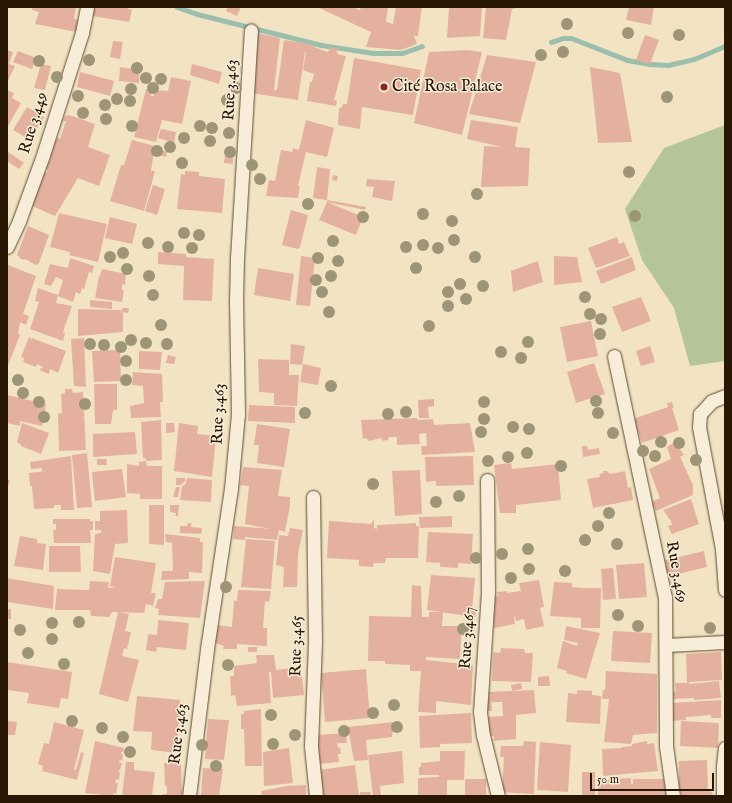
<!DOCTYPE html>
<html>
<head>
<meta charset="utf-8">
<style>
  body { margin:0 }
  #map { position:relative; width:732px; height:803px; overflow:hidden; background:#f2e4c3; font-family:"IM FELL English",serif }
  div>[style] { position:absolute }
  .green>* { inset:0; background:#b6c598 }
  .stream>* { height:5px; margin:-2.5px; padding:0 2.5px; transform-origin:2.5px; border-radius:2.5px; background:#9cbfad }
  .building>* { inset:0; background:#e5b19f }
  .roads { filter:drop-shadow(0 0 1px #5a4a33) drop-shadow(0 0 1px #5a4a33) }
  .minor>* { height:13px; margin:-6.5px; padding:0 6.5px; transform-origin:6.5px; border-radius:6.5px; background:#f7edd8 }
  .trees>* { width:12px; height:12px; margin:-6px; border-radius:50%; background:#9e9576 }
  .dots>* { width:11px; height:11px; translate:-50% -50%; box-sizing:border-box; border:2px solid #f7edd8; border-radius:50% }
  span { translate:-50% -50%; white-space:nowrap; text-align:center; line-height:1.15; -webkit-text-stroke:3px #f7edd8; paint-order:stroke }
  .poi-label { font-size:16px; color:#271703 }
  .left { translate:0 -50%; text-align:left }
  .street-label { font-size:16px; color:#271703 }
  .frame { position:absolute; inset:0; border:8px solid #271703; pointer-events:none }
  .scale { position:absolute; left:590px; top:773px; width:124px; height:18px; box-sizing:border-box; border:2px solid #271703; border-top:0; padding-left:5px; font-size:12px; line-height:14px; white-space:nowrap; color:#271703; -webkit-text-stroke:3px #f7edd8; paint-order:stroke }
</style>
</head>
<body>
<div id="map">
  <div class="green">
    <div style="clip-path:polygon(725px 125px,725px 361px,690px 366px,674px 308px,642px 260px,625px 209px,664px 148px)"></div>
  </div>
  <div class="stream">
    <div style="left:177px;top:7px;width:21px;rotate:19deg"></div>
    <div style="left:197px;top:14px;width:128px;rotate:14deg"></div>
    <div style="left:321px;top:45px;width:53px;rotate:8.7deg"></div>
    <div style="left:373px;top:53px;width:29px"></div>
    <div style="left:402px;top:53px;width:21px;rotate:-19deg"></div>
    <div style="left:551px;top:42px;width:13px;rotate:-18deg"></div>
    <div style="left:563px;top:38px;width:8px"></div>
    <div style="left:571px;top:38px;width:60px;rotate:21.4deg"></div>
    <div style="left:627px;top:60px;width:23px;rotate:10deg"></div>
    <div style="left:650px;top:64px;width:18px;rotate:3deg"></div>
    <div style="left:668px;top:65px;width:27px;rotate:-13deg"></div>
    <div style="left:694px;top:59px;width:34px;rotate:-23deg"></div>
  </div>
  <div class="building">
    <div style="clip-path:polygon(33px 7px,76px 7px,74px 19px,78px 20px,77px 32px,35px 24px,39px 12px,32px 10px)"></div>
    <div style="clip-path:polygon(89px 7px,129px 7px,128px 9px,132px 10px,129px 22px,86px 15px)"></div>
    <div style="clip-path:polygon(228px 7px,241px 7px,237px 16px,226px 11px)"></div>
    <div style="clip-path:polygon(317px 7px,355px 7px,355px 8px,360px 10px,361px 7px,388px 7px,386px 22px,393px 24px,396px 7px,422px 7px,418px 36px,414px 36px,417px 44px,401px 50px,366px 47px,371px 32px)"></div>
    <div style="clip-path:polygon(449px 7px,482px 7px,480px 36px,447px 38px)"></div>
    <div style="clip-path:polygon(486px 7px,521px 7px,512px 9px,506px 40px,483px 38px)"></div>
    <div style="clip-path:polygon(629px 7px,654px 7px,651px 25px,626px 20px)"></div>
    <div style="clip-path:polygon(257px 33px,280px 38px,274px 90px,277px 90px,284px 40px,309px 44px,309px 45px,328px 52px,330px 47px,338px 49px,337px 54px,346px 56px,334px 100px,337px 101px,336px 106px,307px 101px,310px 82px,312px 82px,314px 74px,303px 70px,306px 52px,305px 52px,298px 100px,251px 93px)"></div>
    <div style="clip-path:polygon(645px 35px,659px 40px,650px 64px,636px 60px)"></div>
    <div style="clip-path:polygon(113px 41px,123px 42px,120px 59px,110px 57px)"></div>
    <div style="clip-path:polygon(7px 50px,13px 52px,9px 64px,15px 66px,7px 83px)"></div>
    <div style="clip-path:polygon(467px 50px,482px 52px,462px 135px,414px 123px,429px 52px)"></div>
    <div style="clip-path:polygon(18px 51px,36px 58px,32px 69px,13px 62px)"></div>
    <div style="clip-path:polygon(487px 55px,536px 62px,520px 123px,469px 114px)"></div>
    <div style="clip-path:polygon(354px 58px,421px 70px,413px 115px,362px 107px,360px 129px,338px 125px,339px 108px,341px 108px,343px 104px,347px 104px)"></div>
    <div style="clip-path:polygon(41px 64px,51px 66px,45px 90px,34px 88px)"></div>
    <div style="clip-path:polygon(192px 64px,222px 72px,219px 84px,190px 75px)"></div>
    <div style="clip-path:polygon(120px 67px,140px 70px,139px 83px,119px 81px)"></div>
    <div style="clip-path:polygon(590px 67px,620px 73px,632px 142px,598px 143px)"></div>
    <div style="clip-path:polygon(80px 72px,114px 81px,110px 96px,77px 87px)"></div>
    <div style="clip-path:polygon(171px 77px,191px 81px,182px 124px,162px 120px,156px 142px,134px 137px,146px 89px,152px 89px,151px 96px,154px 96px,154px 90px,168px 91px)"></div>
    <div style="clip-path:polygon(7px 90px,14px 93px,12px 98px,21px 103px,7px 128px)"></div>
    <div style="clip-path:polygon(27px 107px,44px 117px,30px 140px,13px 130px)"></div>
    <div style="clip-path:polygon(69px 115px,95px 124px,88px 147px,110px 155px,99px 186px,78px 178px,55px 216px,25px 203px,42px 171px,47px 173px,48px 170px,46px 169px,52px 151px,46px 149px,51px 139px,56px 141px,57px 138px,60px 139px,66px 121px,63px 121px,65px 116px)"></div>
    <div style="clip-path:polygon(306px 120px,334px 128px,327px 157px,306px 152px,298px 186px,300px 186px,298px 198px,266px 196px,269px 180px,275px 181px,281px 150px,292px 152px,293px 148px,299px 150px)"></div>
    <div style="clip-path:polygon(471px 120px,518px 127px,515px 147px,530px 148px,528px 186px,481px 187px,484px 146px,502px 147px,467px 139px)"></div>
    <div style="clip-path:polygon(161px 129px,176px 132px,174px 143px,158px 138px)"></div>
    <div style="clip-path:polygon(132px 140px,155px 146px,151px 171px,155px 171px,144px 211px,110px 201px,121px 165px,124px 165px)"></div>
    <div style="clip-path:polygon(161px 150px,167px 152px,166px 157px,159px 155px)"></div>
    <div style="clip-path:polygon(7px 151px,24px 163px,19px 169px,7px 161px)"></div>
    <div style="clip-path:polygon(225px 155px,233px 156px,233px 164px,224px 163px)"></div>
    <div style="clip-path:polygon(317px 167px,330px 169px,327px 200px,313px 198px)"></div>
    <div style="clip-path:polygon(185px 171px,199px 172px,199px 176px,225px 179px,222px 213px,177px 209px,181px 174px,185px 175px)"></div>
    <div style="clip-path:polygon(333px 175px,338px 176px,337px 181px,332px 180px)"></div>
    <div style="clip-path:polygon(367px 179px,395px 181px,392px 201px,372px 197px,374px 187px,366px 186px)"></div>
    <div style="clip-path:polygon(153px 185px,165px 189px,157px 215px,145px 211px)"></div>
    <div style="clip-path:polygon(327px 200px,366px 207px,365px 210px,327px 202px)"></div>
    <div style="clip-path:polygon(327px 202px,363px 217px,356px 235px,319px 220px)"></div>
    <div style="clip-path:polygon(291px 210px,308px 215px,300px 247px,298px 249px,282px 245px)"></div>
    <div style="clip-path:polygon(59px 213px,107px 224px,98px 262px,69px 255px,70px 252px,50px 247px)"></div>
    <div style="clip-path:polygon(110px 217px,137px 224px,132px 244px,105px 238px)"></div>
    <div style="clip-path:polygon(28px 226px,49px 235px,39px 263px,36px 265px,25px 259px,24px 260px,19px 258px,20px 257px,17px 255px)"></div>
    <div style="clip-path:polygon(617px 237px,619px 244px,624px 242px,630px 256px,596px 268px,588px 248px)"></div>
    <div style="clip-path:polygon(158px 252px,186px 254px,186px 257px,214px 259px,212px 301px,183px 300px,184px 266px,158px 264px)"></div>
    <div style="clip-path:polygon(301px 256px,315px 258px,310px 306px,296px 305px)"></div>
    <div style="clip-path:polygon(554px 256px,577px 257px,582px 282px,554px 285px)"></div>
    <div style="clip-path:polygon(632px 257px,636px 270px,601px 284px,596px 271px)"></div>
    <div style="clip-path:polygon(70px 258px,94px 266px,92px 273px,89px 272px,84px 289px,82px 288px,80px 294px,76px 292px,73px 302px,58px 296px,63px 280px,56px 277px,51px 286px,44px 284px,50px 264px,68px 268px)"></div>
    <div style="clip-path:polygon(538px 261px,543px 282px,513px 292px,511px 271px)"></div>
    <div style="clip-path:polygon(8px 265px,36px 276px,23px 314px,29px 316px,26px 325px,20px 322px,18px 334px,20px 335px,7px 368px)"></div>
    <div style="clip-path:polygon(258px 268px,294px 274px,290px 301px,254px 295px)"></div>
    <div style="clip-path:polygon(102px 269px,126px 274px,125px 285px,122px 284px,122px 290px,124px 290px,122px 302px,95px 298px,99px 276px,100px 276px)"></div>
    <div style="clip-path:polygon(38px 288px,58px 295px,56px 303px,72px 306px,63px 332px,65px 333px,63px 341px,30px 329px,39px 302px,35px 301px)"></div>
    <div style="clip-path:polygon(641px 297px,651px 321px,622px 332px,612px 307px)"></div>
    <div style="clip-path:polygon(90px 300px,112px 302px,112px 309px,90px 307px)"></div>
    <div style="clip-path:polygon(122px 308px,129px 308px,128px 313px,122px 312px)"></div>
    <div style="clip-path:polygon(78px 309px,122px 310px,121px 312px,119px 311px,123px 313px,123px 332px,78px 336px)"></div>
    <div style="clip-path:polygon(591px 321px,598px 356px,567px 362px,560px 327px)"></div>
    <div style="clip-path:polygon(29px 337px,31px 338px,31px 342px,32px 338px,66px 351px,58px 373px,50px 369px,49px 374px,39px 370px,43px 367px,37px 364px,36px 367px,23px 362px,24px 358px,21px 357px)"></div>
    <div style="clip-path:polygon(84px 338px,86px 387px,74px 386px,71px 339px)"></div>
    <div style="clip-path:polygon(291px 344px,305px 346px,302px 365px,290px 364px)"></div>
    <div style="clip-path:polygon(650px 346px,655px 362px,641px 366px,636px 351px)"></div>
    <div style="clip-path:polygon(120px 350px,121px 381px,94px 382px,92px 351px)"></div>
    <div style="clip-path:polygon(139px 351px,162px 352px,160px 370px,139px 369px)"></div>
    <div style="clip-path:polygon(168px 355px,176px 357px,174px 364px,166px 363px)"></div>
    <div style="clip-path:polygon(258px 359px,289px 360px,289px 375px,299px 375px,297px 406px,274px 405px,274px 393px,259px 392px)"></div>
    <div style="clip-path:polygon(594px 363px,605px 394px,576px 403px,567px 372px)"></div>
    <div style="clip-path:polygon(303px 364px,321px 368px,318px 385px,300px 382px)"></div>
    <div style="clip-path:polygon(133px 372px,162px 374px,163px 402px,160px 402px,161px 417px,131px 418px,130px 406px,144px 403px,143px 386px,132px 385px)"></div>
    <div style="clip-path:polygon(94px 384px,117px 384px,117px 410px,113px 410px,111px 424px,95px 424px)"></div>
    <div style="clip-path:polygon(65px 389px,72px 389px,73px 393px,83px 392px,86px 450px,59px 451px,58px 414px,62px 413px,61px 394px,65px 393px)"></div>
    <div style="clip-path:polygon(7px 395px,46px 404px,42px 426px,20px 421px,20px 426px,7px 423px)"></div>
    <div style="clip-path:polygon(434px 399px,434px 406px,428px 407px,429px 418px,419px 418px,418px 400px)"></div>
    <div style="clip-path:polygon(672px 402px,674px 407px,672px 408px,679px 430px,642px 443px,637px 428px,633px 429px,630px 420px,668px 407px,667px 403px)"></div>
    <div style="clip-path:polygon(249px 405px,295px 407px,295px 423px,248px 421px)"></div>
    <div style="clip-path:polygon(417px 418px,418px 420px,433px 419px,434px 425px,470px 423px,475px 452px,422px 455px,421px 446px,427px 446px,426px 433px,419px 434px,420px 444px,397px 445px,397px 437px,389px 437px,388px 440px,383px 441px,381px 438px,369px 441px,366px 438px,363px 439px,361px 420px)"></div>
    <div style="clip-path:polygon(161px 420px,162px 460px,146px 461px,146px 458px,143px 458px,141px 422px)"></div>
    <div style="clip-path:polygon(22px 423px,49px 433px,41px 454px,21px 446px,21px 445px,17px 442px)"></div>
    <div style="clip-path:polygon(166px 423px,174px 423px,175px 432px,166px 433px)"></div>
    <div style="clip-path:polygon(179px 423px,198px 426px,197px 434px,216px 436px,212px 477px,174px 471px)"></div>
    <div style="clip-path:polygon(257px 424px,290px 429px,284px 467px,257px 463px,259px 445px,254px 445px)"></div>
    <div style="clip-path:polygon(135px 432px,137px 454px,93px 457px,93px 434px)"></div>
    <div style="clip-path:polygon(675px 442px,684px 455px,680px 457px,693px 485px,693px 495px,656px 511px,651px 502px,660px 498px,649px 469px,671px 459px,667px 447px)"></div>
    <div style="clip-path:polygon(582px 446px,587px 446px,588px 450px,599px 448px,600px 454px,583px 457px)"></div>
    <div style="clip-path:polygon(87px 453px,92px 507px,77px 508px,72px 455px)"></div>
    <div style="clip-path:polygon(71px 456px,74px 510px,61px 510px,61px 505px,54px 505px,54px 508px,34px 509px,32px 486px,30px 486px,29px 473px,47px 471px,42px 471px,42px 468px,31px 469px,30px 462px)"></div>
    <div style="clip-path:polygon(473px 456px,474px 485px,436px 486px,436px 481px,426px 482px,425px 457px)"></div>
    <div style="clip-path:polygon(97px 459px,106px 459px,107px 465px,97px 465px)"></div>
    <div style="clip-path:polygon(146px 461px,147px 466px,162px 466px,162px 499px,140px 499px,140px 494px,127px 493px,127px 464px,139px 466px,139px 462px)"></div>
    <div style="clip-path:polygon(511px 463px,512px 469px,558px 464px,561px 500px,516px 505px,516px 513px,500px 513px,494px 465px)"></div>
    <div style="clip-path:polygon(243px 467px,282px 470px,278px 496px,290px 497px,290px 506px,285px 532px,279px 530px,277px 540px,245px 537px,245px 540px,233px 539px,234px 526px,271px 529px,245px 524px,249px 486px,240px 485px)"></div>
    <div style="clip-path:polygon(122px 469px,126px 497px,95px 501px,92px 472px)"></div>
    <div style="clip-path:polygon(420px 470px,422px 514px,395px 516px,392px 471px)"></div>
    <div style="clip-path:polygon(603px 471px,607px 471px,610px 474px,625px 471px,628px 488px,631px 487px,633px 500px,593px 508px,587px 479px,600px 477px,599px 474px,604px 473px)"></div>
    <div style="clip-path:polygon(176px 478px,185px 478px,185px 481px,181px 485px,176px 485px)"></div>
    <div style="clip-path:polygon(187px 478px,212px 480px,211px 502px,180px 500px,182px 486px,185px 485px)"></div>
    <div style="clip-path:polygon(7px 479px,10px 481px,7px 489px)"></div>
    <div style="clip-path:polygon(176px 487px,180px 487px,178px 497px,173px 497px)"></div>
    <div style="clip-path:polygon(691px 499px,699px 524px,672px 534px,668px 526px,672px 525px,671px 521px,663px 510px)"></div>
    <div style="clip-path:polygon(149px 505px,164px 505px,164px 545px,149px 544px)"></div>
    <div style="clip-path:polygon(170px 505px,179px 505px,178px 516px,175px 516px,176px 513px,170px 512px)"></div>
    <div style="clip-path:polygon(127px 510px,128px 543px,115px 544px,110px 574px,93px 571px,95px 534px,101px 533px,101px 530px,95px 530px,95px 521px,100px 521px,100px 511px)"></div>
    <div style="clip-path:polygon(452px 516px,452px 527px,420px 528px,419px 517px)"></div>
    <div style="clip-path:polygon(53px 519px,90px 519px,90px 521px,93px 521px,93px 530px,90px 530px,91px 543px,54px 543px,53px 530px,56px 530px,56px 524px,53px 524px)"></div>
    <div style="clip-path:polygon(374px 519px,374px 528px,377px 529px,377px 525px,416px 523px,416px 526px,419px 526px,418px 558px,386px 558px,385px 563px,374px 563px,373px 567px,359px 566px,359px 560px,327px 558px,329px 521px,371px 524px)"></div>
    <div style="clip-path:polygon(188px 523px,191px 523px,191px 527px,202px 528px,201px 534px,180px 533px,180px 526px,187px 526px)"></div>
    <div style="clip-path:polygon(290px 528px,303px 530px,298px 554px,297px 587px,283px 587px,284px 567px,276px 565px,279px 535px,288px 536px)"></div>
    <div style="clip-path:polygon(428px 532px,473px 534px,471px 564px,458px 563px,458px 568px,440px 567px,440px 563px,426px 562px)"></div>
    <div style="clip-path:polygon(165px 534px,200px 538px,200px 542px,203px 542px,202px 573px,189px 572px,189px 579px,161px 580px,162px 571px,173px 571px,172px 543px,166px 542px)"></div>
    <div style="clip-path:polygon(20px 536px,37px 539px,37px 543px,46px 544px,43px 570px,14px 566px)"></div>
    <div style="clip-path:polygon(246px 539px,275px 541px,271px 589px,241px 587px)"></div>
    <div style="clip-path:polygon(49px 546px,80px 546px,81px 572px,49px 572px)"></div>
    <div style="clip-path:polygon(704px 551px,707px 567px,665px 577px,661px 561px)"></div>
    <div style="clip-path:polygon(115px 557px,156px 563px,151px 593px,156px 593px,153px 606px,146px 604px,144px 613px,112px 612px,109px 617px,91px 616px,90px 610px,55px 610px,57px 589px,89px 590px,90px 581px,109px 582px,108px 588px,116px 587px,110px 586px)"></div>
    <div style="clip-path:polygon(644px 563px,647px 597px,619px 599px,616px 565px)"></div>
    <div style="clip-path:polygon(613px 568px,616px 599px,603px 600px,601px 569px)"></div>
    <div style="clip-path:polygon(431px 575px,475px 578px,472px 610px,476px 612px,475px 617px,427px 610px)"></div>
    <div style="clip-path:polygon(7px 578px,54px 586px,53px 609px,7px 602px)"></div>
    <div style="clip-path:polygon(539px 580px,544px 607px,540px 608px,544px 626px,526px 630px,524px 619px,516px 621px,515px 616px,514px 616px,515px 624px,494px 628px,490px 608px,494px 608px,492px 597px,498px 596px,497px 592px,507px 591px,507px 593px,521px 591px,519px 583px)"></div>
    <div style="clip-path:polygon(205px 581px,200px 618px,158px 615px,159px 609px,155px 608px,158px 599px,162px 599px,165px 582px)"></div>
    <div style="clip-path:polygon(554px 582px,572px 583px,572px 587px,582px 588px,601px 588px,600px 628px,581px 628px,581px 618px,550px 616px)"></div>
    <div style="clip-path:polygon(412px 585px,421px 586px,422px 617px,429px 617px,429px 612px,443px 612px,442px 626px,462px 626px,460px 659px,426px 657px,426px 660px,473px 665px,471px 705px,436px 701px,436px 713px,418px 712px,421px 671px,410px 671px,410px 665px,385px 664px,385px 661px,368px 661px,369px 616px,411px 617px)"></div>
    <div style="clip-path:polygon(238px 590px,271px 591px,269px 602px,265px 601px,263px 628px,267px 628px,267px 646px,237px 644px,237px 649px,223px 649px,224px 646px,215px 643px,217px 625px,232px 627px,234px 600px,237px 601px)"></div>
    <div style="clip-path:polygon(7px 609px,11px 609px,11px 619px,7px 619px)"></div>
    <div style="clip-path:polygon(118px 612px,129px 614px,125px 631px,131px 632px,127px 649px,124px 648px,122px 656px,139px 660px,128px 702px,99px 694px)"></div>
    <div style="clip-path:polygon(158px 620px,189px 623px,186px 650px,157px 647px,156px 652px,146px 650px,148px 634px,157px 635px)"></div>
    <div style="clip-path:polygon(566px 626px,600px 633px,586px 679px,566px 673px,567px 671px,557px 668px,563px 641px,577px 646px,578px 643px,564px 640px)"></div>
    <div style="clip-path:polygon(613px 631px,652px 633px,650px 663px,611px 661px)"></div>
    <div style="clip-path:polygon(248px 647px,257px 647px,257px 652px,248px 652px)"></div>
    <div style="clip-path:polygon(501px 648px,524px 649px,525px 653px,533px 653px,531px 682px,492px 681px,493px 652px,500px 653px)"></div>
    <div style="clip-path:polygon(721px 652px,722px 680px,689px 682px,689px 684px,719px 681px,721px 698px,694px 700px,694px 698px,671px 699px,671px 693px,676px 692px,675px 683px,687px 683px,686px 654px)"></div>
    <div style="clip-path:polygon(256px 655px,274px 655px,276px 670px,301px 667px,304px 695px,273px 698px,271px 672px,269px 672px,271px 703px,237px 706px,235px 695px,231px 696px,230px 676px,234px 676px,234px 666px,257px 663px)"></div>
    <div style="clip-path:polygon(7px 662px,72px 672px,68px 699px,61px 698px,59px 708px,27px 703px,29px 693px,7px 690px)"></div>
    <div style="clip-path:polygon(366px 669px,370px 718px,325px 722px,321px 673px)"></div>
    <div style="clip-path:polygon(606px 671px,657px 674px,657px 733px,633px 735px,631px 744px,604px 742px,609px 699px,602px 699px,603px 690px,605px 690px)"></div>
    <div style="clip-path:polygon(549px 676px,550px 686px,538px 686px,538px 677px)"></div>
    <div style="clip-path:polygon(521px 683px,522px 689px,512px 691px,511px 685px)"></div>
    <div style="clip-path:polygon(534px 690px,536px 713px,516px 715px,516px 739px,494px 741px,494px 736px,487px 736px,486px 717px,503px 716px,502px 702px,491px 702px,492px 711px,484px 711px,484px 702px,488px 702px,488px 692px)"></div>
    <div style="clip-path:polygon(577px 690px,592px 691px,592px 695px,601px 696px,600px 724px,566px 722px,568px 693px,577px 694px)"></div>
    <div style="clip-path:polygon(137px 696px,180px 700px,177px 753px,151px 750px,152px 732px,133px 731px)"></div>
    <div style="clip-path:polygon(721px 700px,721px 718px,711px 718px,711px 715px,686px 717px,686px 720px,671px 721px,671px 703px)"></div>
    <div style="clip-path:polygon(261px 709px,262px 766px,245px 766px,244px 729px,241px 729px,241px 714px,244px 714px,244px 711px)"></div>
    <div style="clip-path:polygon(471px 713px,472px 743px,440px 744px,440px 747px,420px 748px,419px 716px)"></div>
    <div style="clip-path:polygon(208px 719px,229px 720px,224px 760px,205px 759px)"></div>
    <div style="clip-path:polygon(7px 721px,17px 722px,15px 735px,7px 735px)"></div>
    <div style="clip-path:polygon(681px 721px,719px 723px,718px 748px,680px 746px)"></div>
    <div style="clip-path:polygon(54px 722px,84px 730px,74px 770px,76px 770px,81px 752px,84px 753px,77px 780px,42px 771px,43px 766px,38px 764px,44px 743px,49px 744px)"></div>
    <div style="clip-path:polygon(394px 722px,392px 737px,366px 740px,368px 760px,354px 761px,348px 727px)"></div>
    <div style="clip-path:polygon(346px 733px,347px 743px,337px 743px,338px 748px,340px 747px,341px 754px,338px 754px,339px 762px,318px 764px,316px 735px)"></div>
    <div style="clip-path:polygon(95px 741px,124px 748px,123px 752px,121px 752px,121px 754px,123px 755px,122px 761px,120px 760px,119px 763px,122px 763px,120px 770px,118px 772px,120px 772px,119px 780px,116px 779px,115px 783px,118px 783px,116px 794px,113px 793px,113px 796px,85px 793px)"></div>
    <div style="clip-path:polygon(524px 741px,536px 742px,534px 794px,502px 792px,504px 757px,500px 757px,501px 746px,523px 746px)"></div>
    <div style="clip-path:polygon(647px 741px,647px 744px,654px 743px,658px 771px,603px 776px,602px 749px,622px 748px,622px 747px,632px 746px,632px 744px)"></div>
    <div style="clip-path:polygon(540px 742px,571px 745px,568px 792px,537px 790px)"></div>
    <div style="clip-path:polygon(289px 748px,293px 783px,264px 786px,263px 752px)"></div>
    <div style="clip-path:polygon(402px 751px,404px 783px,380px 786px,381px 796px,373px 796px,368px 755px)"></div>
    <div style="clip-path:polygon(440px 751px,465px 751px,464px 780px,447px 780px,447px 796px,418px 796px,418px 778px,439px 777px,439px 775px,419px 775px,419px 767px,421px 767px,421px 763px,440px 761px)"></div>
    <div style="clip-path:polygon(707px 760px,708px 790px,713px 793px,712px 796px,681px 796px,681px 791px,679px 791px,679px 761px)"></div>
    <div style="clip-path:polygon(126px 762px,134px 762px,134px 770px,155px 772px,152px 796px,122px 796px)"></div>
    <div style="clip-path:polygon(164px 763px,181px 763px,182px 796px,163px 796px,163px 794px,167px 794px,167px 786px,165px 786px)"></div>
    <div style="clip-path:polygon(355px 765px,359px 796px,324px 796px,319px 770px)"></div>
    <div style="clip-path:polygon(203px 768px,223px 769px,219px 796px,201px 796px)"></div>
    <div style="clip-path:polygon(582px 772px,595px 772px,595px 796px,582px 796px)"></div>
    <div style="clip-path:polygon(631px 778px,631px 784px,633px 784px,633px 779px,668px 779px,668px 796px,598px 796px,598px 780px)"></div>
    <div style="clip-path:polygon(465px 779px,486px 779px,486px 796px,465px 796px)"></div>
    <div style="clip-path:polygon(306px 785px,306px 796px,262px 796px,261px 791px,287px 786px)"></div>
    <div style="clip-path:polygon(360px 792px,371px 792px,370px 796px,360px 796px)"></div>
  </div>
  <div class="roads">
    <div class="minor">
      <div style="left:7px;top:247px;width:29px;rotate:-65deg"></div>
      <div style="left:19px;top:221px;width:70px;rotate:-70deg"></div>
      <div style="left:43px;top:155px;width:128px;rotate:-72.3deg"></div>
      <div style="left:82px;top:33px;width:26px;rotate:-79deg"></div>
      <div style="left:614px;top:356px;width:246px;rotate:78.1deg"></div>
      <div style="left:665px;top:597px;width:149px;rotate:89.6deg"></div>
      <div style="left:666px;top:746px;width:50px;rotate:82deg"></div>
      <div style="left:725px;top:396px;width:14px;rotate:159deg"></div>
      <div style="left:712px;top:401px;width:18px;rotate:133deg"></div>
      <div style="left:700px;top:414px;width:13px;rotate:94deg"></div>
      <div style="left:699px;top:427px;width:124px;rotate:79.3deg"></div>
      <div style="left:722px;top:549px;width:41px;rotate:85.8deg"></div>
      <div style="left:487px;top:480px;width:112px;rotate:89.5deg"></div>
      <div style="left:488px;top:592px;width:120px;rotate:93.8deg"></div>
      <div style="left:480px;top:712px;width:23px;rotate:83deg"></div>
      <div style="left:483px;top:735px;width:63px;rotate:76.2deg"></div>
      <div style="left:313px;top:497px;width:145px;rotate:89.2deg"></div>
      <div style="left:315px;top:642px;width:104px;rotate:92.2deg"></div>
      <div style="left:311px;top:746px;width:50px;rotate:84.3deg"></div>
      <div style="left:666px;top:645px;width:59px;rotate:-2.9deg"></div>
      <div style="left:189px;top:796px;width:148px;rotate:-83deg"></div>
      <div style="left:207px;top:649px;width:162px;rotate:-81.5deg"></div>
      <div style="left:231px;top:489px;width:75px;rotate:-84.7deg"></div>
      <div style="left:238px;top:414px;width:112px;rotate:-91deg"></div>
      <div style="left:236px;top:302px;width:44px;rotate:-88.7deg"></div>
      <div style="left:237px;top:258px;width:228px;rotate:-86.5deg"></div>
      <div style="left:723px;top:796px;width:30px;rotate:-90deg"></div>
      <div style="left:723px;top:766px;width:18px;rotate:-84deg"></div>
    </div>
  </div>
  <div class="trees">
    <div style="left:567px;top:24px"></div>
    <div style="left:628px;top:33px"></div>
    <div style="left:679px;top:35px"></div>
    <div style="left:563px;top:52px"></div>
    <div style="left:541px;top:55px"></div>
    <div style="left:89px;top:60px"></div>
    <div style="left:39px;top:61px"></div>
    <div style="left:137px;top:68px"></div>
    <div style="left:57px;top:77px"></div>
    <div style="left:146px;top:78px"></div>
    <div style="left:161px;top:79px"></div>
    <div style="left:153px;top:88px"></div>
    <div style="left:236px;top:88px"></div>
    <div style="left:131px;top:89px"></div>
    <div style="left:78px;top:96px"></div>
    <div style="left:667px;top:97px"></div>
    <div style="left:117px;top:99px"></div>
    <div style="left:227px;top:100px"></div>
    <div style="left:130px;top:101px"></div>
    <div style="left:105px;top:105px"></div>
    <div style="left:83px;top:113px"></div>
    <div style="left:106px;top:119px"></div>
    <div style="left:132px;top:126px"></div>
    <div style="left:200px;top:126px"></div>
    <div style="left:212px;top:128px"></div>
    <div style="left:229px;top:133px"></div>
    <div style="left:184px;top:138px"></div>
    <div style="left:210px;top:141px"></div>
    <div style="left:170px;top:147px"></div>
    <div style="left:157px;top:151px"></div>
    <div style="left:230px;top:152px"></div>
    <div style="left:182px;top:163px"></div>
    <div style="left:252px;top:165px"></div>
    <div style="left:629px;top:172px"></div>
    <div style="left:260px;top:179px"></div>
    <div style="left:477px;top:194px"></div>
    <div style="left:308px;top:204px"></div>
    <div style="left:423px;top:214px"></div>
    <div style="left:635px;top:216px"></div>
    <div style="left:363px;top:217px"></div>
    <div style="left:452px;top:221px"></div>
    <div style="left:184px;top:233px"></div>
    <div style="left:199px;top:235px"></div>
    <div style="left:454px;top:240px"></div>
    <div style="left:333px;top:241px"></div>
    <div style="left:148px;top:243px"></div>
    <div style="left:423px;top:245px"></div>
    <div style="left:168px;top:247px"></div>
    <div style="left:406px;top:247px"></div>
    <div style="left:192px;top:248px"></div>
    <div style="left:438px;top:248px"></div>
    <div style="left:123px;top:253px"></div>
    <div style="left:110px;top:257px"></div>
    <div style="left:475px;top:257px"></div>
    <div style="left:318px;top:258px"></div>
    <div style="left:338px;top:261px"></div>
    <div style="left:416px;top:268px"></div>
    <div style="left:127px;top:269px"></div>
    <div style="left:149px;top:276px"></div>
    <div style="left:331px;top:276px"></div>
    <div style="left:316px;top:280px"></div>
    <div style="left:460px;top:284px"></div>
    <div style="left:483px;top:286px"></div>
    <div style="left:322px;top:292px"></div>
    <div style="left:448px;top:292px"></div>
    <div style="left:153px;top:295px"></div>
    <div style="left:585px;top:297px"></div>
    <div style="left:466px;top:299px"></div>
    <div style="left:448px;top:306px"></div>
    <div style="left:329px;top:312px"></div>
    <div style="left:590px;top:314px"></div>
    <div style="left:601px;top:319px"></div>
    <div style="left:161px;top:325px"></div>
    <div style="left:429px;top:326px"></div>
    <div style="left:600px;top:334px"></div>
    <div style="left:131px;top:340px"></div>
    <div style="left:528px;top:342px"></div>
    <div style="left:146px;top:343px"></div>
    <div style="left:90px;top:344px"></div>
    <div style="left:167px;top:344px"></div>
    <div style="left:104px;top:345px"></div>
    <div style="left:121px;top:347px"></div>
    <div style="left:501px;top:352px"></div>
    <div style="left:521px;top:358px"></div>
    <div style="left:126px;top:361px"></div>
    <div style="left:18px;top:380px"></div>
    <div style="left:126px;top:380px"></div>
    <div style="left:331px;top:386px"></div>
    <div style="left:23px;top:393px"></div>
    <div style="left:596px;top:401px"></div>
    <div style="left:39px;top:402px"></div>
    <div style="left:484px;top:402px"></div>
    <div style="left:85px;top:404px"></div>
    <div style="left:406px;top:412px"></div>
    <div style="left:305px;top:413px"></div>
    <div style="left:598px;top:413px"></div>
    <div style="left:388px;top:414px"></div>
    <div style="left:44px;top:417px"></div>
    <div style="left:484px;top:419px"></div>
    <div style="left:513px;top:427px"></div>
    <div style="left:529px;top:429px"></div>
    <div style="left:481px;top:432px"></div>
    <div style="left:613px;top:433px"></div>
    <div style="left:661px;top:442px"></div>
    <div style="left:679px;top:443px"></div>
    <div style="left:643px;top:451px"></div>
    <div style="left:527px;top:453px"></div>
    <div style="left:655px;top:456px"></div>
    <div style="left:508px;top:457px"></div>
    <div style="left:696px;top:460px"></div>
    <div style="left:488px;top:461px"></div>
    <div style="left:561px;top:466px"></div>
    <div style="left:373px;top:484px"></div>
    <div style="left:459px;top:496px"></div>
    <div style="left:436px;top:502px"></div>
    <div style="left:609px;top:513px"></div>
    <div style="left:598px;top:526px"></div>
    <div style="left:585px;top:540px"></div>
    <div style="left:617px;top:544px"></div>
    <div style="left:528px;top:549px"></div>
    <div style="left:502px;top:554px"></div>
    <div style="left:476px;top:558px"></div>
    <div style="left:529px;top:569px"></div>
    <div style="left:565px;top:571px"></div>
    <div style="left:511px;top:578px"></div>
    <div style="left:226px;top:587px"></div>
    <div style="left:618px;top:615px"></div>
    <div style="left:79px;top:622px"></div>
    <div style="left:52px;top:623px"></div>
    <div style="left:638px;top:626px"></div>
    <div style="left:710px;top:628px"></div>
    <div style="left:463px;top:629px"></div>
    <div style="left:20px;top:630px"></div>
    <div style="left:52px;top:639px"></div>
    <div style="left:28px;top:653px"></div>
    <div style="left:64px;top:664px"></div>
    <div style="left:228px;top:665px"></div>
    <div style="left:394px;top:705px"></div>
    <div style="left:373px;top:713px"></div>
    <div style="left:271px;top:715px"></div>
    <div style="left:72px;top:721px"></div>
    <div style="left:397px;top:727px"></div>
    <div style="left:102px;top:728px"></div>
    <div style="left:344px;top:731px"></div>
    <div style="left:295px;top:735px"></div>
    <div style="left:123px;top:737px"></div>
    <div style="left:273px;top:744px"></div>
    <div style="left:202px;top:745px"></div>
    <div style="left:130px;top:752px"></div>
    <div style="left:216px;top:766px"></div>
  </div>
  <div class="dots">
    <div style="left:384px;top:87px;background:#8f2418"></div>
  </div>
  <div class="poi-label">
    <span class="left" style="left:392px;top:87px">Cité Rosa Palace</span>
  </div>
  <div class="street-label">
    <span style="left:231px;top:90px;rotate:-87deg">Rue 3.463</span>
    <span style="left:34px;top:123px;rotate:-73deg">Rue 3.449</span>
    <span style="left:219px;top:414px;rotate:-88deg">Rue 3.463</span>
    <span style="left:676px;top:572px;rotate:80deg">Rue 3.469</span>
    <span style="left:468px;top:638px;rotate:-86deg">Rue 3.467</span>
    <span style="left:297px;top:646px;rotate:-89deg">Rue 3.465</span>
    <span style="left:179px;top:734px;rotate:-83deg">Rue 3.463</span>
  </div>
  <div class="frame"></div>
  <div class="scale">50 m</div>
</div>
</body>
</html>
